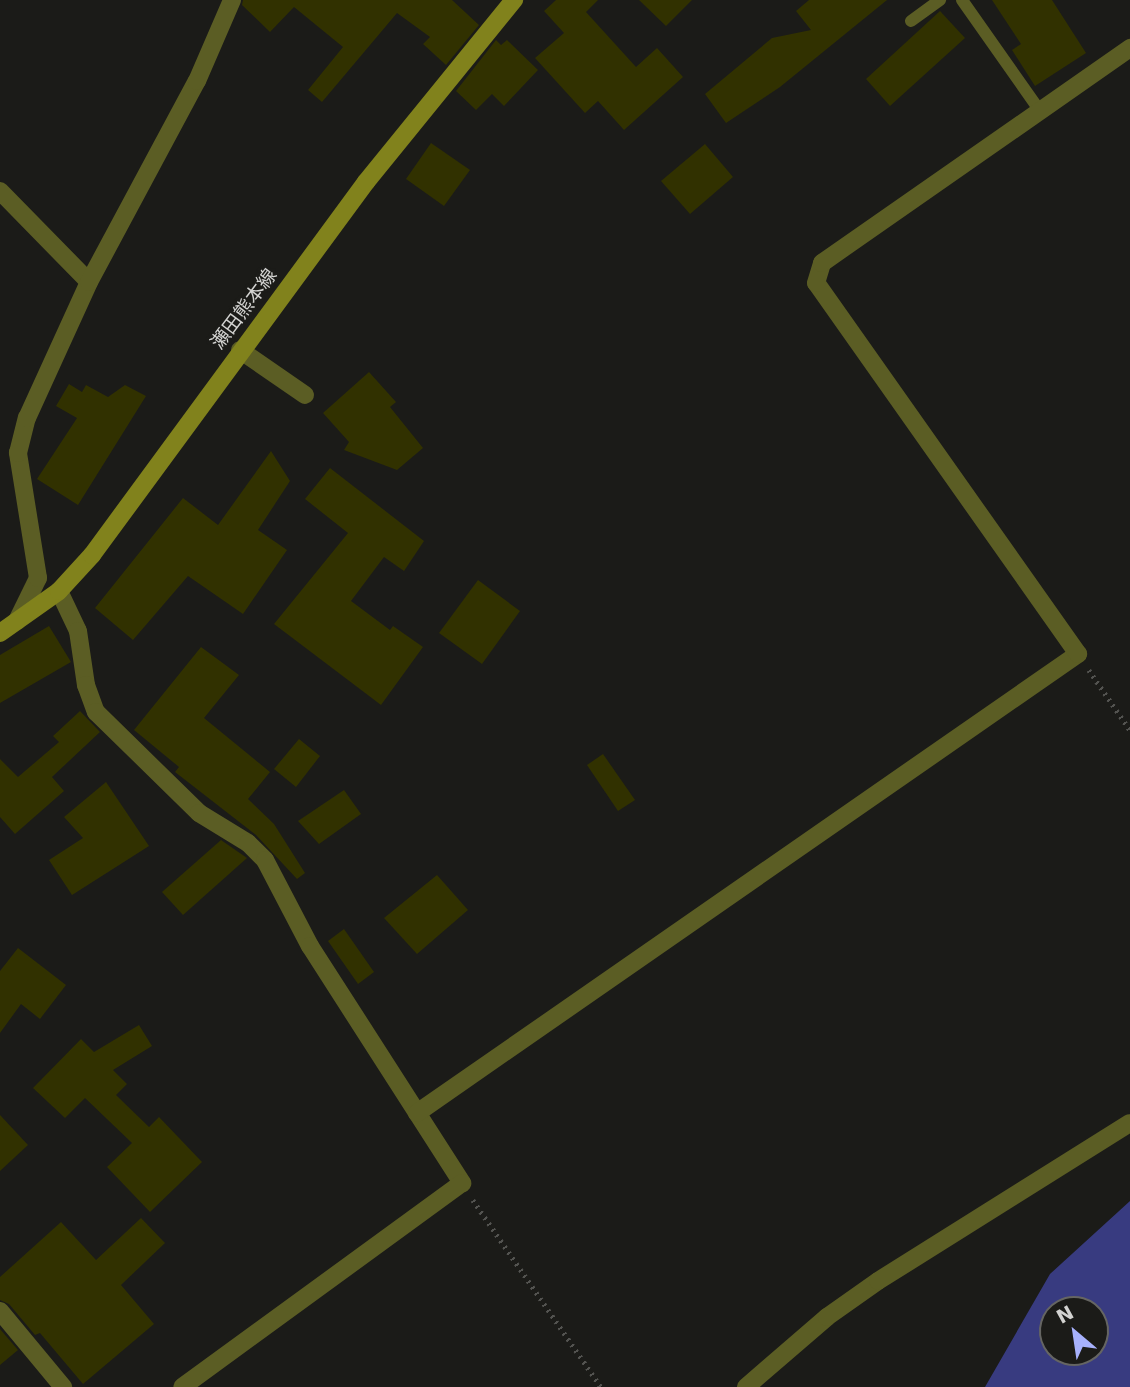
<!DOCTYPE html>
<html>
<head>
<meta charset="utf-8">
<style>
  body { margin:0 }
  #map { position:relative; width:1130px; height:1387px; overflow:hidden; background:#1b1b18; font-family:"DejaVu Sans","Noto Sans JP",sans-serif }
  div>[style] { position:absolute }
  .forest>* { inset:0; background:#383b80 }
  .building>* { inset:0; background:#313100 }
  .path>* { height:4.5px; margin-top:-2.25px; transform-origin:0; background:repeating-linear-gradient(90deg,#535350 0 2px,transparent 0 7px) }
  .service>* { height:12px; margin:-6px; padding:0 6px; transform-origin:6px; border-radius:6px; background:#5b5d24 }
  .minor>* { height:18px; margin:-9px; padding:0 9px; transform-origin:9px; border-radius:9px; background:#5b5d24 }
  .secondary>* { height:18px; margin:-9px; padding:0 9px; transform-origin:9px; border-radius:9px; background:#81821c }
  span { translate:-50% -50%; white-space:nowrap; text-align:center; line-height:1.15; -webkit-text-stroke:6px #1b1b18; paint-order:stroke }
  .street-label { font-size:19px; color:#d3d3d1 }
  .north { position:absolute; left:1039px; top:1296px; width:70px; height:70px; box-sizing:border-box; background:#1b1b18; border:2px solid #656562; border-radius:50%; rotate:331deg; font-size:19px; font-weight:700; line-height:28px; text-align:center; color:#d3d3d1 }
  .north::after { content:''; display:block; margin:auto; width:24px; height:32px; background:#a7b1fc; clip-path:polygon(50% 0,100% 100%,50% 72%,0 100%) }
</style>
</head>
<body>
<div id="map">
  <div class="forest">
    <div style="clip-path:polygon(evenodd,1130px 1201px,1130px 1387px,985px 1387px,1050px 1274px,1130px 1201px,1053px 1310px,1095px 1310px,1095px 1352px,1053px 1352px,1053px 1310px)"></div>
  </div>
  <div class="building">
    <div style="clip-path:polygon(243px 0,452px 0,479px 25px,446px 65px,423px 44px,430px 37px,397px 13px,322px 102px,308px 90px,343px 47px,294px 7px,270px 32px,242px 5px)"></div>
    <div style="clip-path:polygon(556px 0,598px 0,586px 12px,636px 67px,657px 48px,683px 77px,624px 130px,598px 101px,585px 113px,535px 58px,564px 33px,544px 11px)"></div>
    <div style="clip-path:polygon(639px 0,692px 0,666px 26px)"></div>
    <div style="clip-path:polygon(809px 0,887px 0,780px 87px,726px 123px,705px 94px,772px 38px,811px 30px,796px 11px)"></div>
    <div style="clip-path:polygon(992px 0,1052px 0,1086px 53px,1035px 86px,1012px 50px,1021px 44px)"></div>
    <div style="clip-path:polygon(940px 11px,965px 38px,890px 106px,866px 79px)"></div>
    <div style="clip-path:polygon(496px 40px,501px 45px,507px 40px,538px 70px,504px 106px,492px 94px,476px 110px,456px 91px)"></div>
    <div style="clip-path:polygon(431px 143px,470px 170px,444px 206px,406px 179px)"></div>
    <div style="clip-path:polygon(705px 144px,733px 177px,690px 214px,661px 181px)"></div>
    <div style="clip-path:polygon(369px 372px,396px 402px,390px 407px,423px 448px,397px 470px,344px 450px,349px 442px,323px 413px)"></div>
    <div style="clip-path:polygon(69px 384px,82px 392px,86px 385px,108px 397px,125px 385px,146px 396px,78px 505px,37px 479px,77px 418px,56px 406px)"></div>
    <div style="clip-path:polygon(271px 451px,290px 481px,258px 530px,287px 550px,243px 614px,188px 576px,133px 640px,95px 608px,183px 498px,218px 525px)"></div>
    <div style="clip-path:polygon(330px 468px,424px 541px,404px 571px,384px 557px,351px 601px,390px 630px,393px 626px,423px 647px,381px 705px,274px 624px,348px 533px,305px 499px)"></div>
    <div style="clip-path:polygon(478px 580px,520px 611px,482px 664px,439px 633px)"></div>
    <div style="clip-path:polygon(49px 626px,71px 662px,0 703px,0 655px)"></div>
    <div style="clip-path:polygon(201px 647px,239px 675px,204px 718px,270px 772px,248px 799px,274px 824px,305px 873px,297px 879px,256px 835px,175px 772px,179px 767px,134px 730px)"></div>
    <div style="clip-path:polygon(80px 711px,100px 732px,52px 777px,64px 791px,15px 834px,0 817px,0 759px,18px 777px,59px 742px,53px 736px)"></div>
    <div style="clip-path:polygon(299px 739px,320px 756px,296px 787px,274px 769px)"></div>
    <div style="clip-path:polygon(603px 754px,635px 800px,618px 811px,587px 765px)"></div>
    <div style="clip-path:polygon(106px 782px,149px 846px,72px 895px,49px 860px,83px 838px,64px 817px)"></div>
    <div style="clip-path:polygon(344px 790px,361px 814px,319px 844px,298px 821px)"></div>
    <div style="clip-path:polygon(221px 840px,247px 858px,183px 915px,162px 892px)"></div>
    <div style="clip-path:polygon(437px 875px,468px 910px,417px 954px,384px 918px)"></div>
    <div style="clip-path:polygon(344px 929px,374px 972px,358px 984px,328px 941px)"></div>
    <div style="clip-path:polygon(18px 948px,66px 985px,40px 1019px,21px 1004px,0 1033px,0 971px)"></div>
    <div style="clip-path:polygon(139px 1025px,152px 1046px,113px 1070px,127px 1084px,116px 1095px,149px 1127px,159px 1117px,202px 1162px,150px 1212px,107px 1167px,132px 1143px,85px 1098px,65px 1118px,33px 1088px,81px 1039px,94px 1052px)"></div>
    <div style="clip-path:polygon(0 1115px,28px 1145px,0 1171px)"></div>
    <div style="clip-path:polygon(141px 1218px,165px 1243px,121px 1285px,154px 1324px,83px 1384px,40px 1333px,35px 1335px,9px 1304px,0 1300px,0 1277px,61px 1222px,96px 1260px)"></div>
    <div style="clip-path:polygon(0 1329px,18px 1350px,0 1365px)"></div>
  </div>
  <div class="path">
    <div style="left:1089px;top:670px;width:73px;rotate:55.7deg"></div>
    <div style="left:473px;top:1200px;width:227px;rotate:55.6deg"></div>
  </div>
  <div class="service">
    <div style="left:962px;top:0;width:136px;rotate:54.9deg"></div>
    <div style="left:911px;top:21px;width:36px;rotate:-36deg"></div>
  </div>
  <div class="minor">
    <div style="left:0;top:191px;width:127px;rotate:45.6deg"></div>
    <div style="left:240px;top:350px;width:79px;rotate:34.7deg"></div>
    <div style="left:59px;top:591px;width:44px;rotate:64.6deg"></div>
    <div style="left:78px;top:631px;width:55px;rotate:81.6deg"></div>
    <div style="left:86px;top:685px;width:29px;rotate:70deg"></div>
    <div style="left:96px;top:712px;width:144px;rotate:44.4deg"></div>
    <div style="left:199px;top:813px;width:57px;rotate:31.5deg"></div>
    <div style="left:248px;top:843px;width:24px;rotate:45deg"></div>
    <div style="left:265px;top:860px;width:97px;rotate:62.4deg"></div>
    <div style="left:310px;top:946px;width:282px;rotate:57.3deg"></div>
    <div style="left:462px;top:1183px;width:346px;rotate:143.9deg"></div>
    <div style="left:17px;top:621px;width:48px;rotate:-64deg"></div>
    <div style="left:38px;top:578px;width:127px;rotate:-99.1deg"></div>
    <div style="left:18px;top:453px;width:36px;rotate:-76deg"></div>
    <div style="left:27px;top:418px;width:149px;rotate:-65.5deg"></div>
    <div style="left:89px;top:282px;width:228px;rotate:-61.8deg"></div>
    <div style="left:197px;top:81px;width:88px;rotate:-66.6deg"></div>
    <div style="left:417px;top:1113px;width:805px;rotate:-34.78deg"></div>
    <div style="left:1078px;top:654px;width:454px;rotate:-125.2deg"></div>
    <div style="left:816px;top:283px;width:21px;rotate:-73deg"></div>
    <div style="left:822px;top:263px;width:376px;rotate:-34.9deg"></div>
    <div style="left:0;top:1311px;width:99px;rotate:50.3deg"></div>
    <div style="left:746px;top:1387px;width:107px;rotate:-40.8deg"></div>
    <div style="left:827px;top:1317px;width:62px;rotate:-35.2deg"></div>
    <div style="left:878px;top:1281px;width:297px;rotate:-32.1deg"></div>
  </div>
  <div class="secondary">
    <div style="left:0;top:633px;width:72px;rotate:-35.4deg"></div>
    <div style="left:59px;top:591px;width:49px;rotate:-47.5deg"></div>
    <div style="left:92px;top:555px;width:463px;rotate:-53.7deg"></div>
    <div style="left:366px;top:182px;width:235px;rotate:-50.9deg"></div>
  </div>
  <div class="street-label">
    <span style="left:244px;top:309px;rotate:-53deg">瀬田熊本線</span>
  </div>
  <div class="north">N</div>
</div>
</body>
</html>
